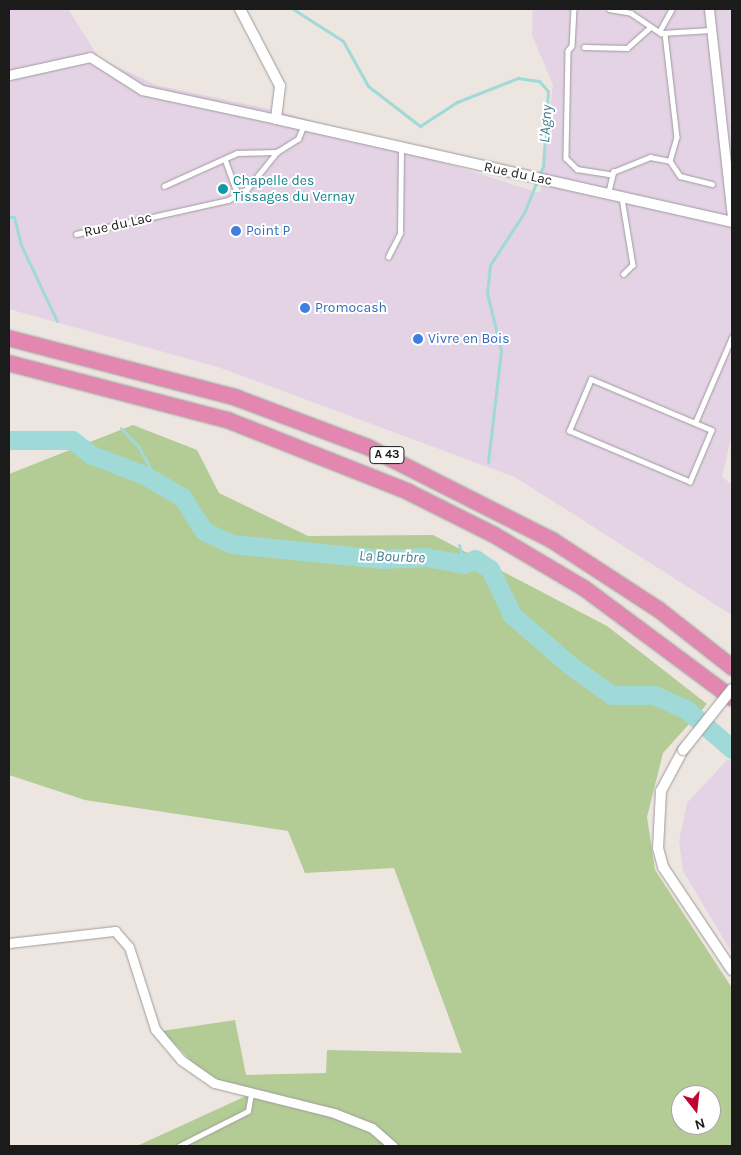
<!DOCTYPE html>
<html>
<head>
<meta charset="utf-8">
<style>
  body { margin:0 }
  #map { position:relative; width:741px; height:1155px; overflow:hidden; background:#ece5e0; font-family:Karla,sans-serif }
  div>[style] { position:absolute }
  .industrial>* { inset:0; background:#e4d2e5 }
  .forest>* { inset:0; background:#b3cb95 }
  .stream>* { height:3px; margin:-1.5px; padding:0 1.5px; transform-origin:1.5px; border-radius:1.5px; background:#a0dad8 }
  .river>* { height:19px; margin:-9.5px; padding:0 9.5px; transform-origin:9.5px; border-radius:9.5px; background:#a0dad8 }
  .roads { filter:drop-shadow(0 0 1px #9c9c9c) drop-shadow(0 0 1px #9c9c9c) }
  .service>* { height:4.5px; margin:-2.25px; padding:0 2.25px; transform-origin:2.25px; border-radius:2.25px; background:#fff }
  .minor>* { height:9px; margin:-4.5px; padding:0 4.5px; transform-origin:4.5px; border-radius:4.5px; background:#fff }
  .tertiary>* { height:10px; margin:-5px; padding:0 5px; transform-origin:5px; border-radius:5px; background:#fff }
  .motorway>* { height:15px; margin:-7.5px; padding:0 7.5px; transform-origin:7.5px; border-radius:7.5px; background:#e487b0 }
  .bridges { filter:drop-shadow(0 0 1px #9c9c9c) drop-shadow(0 0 1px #9c9c9c) }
  .tertiary-bridge>* { height:10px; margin:-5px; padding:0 5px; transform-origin:5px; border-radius:5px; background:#fff }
  .dots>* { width:14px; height:14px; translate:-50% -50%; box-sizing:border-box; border:2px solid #fff; border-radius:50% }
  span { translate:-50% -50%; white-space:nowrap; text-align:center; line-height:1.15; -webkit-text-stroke:4px #fff; paint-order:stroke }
  .shield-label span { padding:1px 4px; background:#fff; border:1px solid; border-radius:4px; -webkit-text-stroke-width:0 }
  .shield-label { font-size:12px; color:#1b1b1b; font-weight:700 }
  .street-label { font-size:14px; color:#1b1b1b }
  .culture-label { font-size:14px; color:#0d838f }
  .left { translate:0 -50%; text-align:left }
  .shop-label { font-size:14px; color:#366cbe }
  .water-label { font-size:15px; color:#417d91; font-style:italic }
  .frame { position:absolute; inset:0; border:10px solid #1b1b1b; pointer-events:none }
  .north { position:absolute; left:671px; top:1085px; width:50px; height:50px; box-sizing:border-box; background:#fff; border:1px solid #a4a4a4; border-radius:50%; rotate:164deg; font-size:14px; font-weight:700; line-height:20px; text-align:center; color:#1b1b1b }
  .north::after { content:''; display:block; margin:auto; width:18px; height:22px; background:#c20333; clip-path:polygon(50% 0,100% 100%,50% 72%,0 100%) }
</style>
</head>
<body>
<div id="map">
  <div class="industrial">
    <div style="clip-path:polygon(9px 9px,68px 9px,99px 58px,156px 85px,283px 112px,540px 193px,553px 85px,532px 35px,533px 9px,732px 9px,732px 434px,722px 477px,732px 485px,732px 615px,515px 477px,218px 367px,9px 309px)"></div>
    <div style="clip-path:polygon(728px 759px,732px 763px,732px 953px,683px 871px,679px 841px,687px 803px)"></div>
  </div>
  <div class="forest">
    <div style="clip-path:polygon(evenodd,133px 425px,197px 450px,219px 493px,308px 536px,433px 535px,607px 626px,707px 704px,663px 753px,647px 817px,655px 870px,732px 988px,732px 1146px,137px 1146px,246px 1096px,197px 1067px,162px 1031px,235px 1020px,246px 1075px,326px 1073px,327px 1050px,462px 1053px,394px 868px,305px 873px,288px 831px,85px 800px,9px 775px,9px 474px,133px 425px,681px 1095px,711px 1095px,711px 1125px,681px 1125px,681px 1095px)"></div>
  </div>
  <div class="stream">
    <div style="left:293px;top:9px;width:59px;rotate:32.6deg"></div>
    <div style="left:343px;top:41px;width:51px;rotate:60.9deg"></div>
    <div style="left:368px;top:86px;width:66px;rotate:37.6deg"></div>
    <div style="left:420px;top:126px;width:44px;rotate:-33deg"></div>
    <div style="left:457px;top:102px;width:66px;rotate:-21.5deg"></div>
    <div style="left:518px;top:78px;width:21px;rotate:8deg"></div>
    <div style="left:539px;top:81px;width:13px;rotate:48deg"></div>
    <div style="left:548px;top:91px;width:75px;rotate:93.8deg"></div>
    <div style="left:543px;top:166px;width:51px;rotate:112deg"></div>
    <div style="left:524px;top:213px;width:62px;rotate:123.2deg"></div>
    <div style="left:490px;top:265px;width:28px;rotate:96deg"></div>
    <div style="left:487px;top:293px;width:59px;rotate:76.2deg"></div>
    <div style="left:501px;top:350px;width:113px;rotate:96.6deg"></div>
    <div style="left:9px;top:217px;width:5px"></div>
    <div style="left:14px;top:217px;width:29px;rotate:76deg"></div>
    <div style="left:21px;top:245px;width:84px;rotate:64.7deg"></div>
    <div style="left:121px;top:428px;width:25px;rotate:47deg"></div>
    <div style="left:138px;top:446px;width:47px;rotate:60.7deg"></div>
    <div style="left:459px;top:545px;width:20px;rotate:75deg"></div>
  </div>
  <div class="river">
    <div style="left:9px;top:440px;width:63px"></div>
    <div style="left:72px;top:440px;width:25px;rotate:37deg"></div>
    <div style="left:92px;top:455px;width:56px;rotate:21deg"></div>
    <div style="left:144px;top:475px;width:44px;rotate:30.1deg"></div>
    <div style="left:182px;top:497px;width:40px;rotate:57.1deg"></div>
    <div style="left:204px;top:531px;width:31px;rotate:25deg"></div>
    <div style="left:232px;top:544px;width:150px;rotate:5.7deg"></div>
    <div style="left:381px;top:559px;width:44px;rotate:-2.6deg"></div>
    <div style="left:425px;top:557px;width:40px;rotate:10deg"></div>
    <div style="left:464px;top:564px;width:12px;rotate:-24deg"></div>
    <div style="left:475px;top:559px;width:18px;rotate:34deg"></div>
    <div style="left:490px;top:569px;width:51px;rotate:64.4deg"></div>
    <div style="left:512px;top:615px;width:78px;rotate:40.8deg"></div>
    <div style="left:571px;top:666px;width:50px;rotate:35.3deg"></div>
    <div style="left:612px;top:695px;width:42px"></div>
    <div style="left:654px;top:695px;width:35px;rotate:24deg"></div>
    <div style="left:686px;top:709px;width:61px;rotate:41deg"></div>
  </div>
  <div class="roads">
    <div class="service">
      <div style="left:574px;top:9px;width:37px;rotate:93deg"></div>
      <div style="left:572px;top:46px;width:6px;rotate:129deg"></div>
      <div style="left:568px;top:51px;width:107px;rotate:91.1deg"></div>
      <div style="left:566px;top:158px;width:16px;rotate:45deg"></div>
      <div style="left:577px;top:169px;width:36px;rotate:9deg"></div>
      <div style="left:609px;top:9px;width:22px;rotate:10deg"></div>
      <div style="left:631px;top:13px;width:36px;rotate:34deg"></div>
      <div style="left:661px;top:33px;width:50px;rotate:-3.4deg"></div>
      <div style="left:659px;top:32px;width:26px;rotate:-61deg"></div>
      <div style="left:665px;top:34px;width:104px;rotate:83.4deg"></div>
      <div style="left:677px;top:137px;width:25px;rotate:106deg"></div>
      <div style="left:584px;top:47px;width:43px;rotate:1.3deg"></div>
      <div style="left:627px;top:48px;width:30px;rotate:-42deg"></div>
      <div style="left:225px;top:159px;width:37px;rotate:70deg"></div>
      <div style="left:164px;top:186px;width:80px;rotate:-24.3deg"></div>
      <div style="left:237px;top:153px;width:40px;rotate:-1.4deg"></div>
      <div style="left:608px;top:194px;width:23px;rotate:-77deg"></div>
      <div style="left:613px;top:172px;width:40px;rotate:-22deg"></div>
      <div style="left:650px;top:157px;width:20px;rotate:11deg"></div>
      <div style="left:670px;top:161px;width:18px;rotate:56deg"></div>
      <div style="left:680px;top:176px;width:33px;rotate:14deg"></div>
      <div style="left:622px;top:198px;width:68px;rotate:80.7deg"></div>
      <div style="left:633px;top:265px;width:13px;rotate:135deg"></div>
      <div style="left:76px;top:234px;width:156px;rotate:-12.6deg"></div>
      <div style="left:228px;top:200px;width:22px;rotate:-30deg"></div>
      <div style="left:247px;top:189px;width:48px;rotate:-51deg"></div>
      <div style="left:277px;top:152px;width:25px;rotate:-32deg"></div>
      <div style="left:298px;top:139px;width:15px;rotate:-67deg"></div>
      <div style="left:388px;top:257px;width:27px;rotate:-63deg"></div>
      <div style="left:400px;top:233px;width:85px;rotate:-89.3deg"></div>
      <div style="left:591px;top:379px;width:131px;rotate:22.9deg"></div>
      <div style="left:712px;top:430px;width:56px;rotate:112.9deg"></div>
      <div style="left:690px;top:482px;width:131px;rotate:-157.1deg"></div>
      <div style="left:569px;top:431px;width:56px;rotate:-67.1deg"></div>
      <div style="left:695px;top:423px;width:94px;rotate:-66.7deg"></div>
      <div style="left:179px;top:1146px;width:77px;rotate:-26.9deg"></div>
      <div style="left:248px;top:1111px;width:17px;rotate:-80deg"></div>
    </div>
    <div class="minor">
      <div style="left:709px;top:9px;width:209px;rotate:83.7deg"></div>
      <div style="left:9px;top:75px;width:83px;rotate:-12.5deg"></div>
      <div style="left:90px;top:57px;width:62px;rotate:32.4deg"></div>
      <div style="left:142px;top:90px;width:137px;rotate:12.2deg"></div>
      <div style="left:9px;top:943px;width:107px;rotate:-6.5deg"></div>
      <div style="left:115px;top:931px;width:21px;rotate:49deg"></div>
      <div style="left:129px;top:947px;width:86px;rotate:72.4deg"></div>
      <div style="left:155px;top:1029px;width:40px;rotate:50deg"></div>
      <div style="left:181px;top:1060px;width:40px;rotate:34.9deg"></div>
      <div style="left:214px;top:1083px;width:124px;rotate:14deg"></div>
      <div style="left:334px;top:1113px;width:41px;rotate:21.5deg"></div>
      <div style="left:372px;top:1128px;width:28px;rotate:41deg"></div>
    </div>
    <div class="tertiary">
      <div style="left:240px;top:9px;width:87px;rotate:62.5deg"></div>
      <div style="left:280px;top:86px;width:33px;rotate:97deg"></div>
      <div style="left:276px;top:119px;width:467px;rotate:12.7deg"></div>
      <div style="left:683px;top:750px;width:47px;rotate:118.2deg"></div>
      <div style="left:661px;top:791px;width:57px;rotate:93deg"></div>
      <div style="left:658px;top:848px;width:20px;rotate:75deg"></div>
      <div style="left:663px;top:867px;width:124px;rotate:56.2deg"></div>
    </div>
    <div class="motorway">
      <div style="left:9px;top:338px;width:234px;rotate:14.6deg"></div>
      <div style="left:235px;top:397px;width:142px;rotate:20.6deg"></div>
      <div style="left:368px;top:447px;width:206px;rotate:26.8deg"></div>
      <div style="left:552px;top:540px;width:126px;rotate:33.1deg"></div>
      <div style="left:658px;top:609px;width:94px;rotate:38.1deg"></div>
      <div style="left:9px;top:363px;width:226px;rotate:14.6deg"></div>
      <div style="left:228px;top:420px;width:193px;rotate:21.6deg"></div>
      <div style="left:407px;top:491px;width:96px;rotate:26.6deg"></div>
      <div style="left:493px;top:534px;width:106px;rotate:30.7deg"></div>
      <div style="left:584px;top:588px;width:184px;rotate:36.6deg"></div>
    </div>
  </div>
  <div class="bridges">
    <div class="tertiary-bridge">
      <div style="left:683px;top:750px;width:78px;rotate:-51.2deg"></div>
    </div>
  </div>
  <div class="dots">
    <div style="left:223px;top:189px;background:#0f9aa8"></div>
    <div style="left:236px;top:231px;background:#3f7fe0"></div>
    <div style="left:305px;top:308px;background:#3f7fe0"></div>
    <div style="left:418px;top:339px;background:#3f7fe0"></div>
  </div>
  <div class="shield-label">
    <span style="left:387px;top:455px">A 43</span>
  </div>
  <div class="street-label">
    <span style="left:518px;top:174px;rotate:12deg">Rue du Lac</span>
    <span style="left:118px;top:225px;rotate:-13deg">Rue du Lac</span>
  </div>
  <div class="culture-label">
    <span class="left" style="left:233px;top:189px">Chapelle des<br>Tissages du Vernay</span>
  </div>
  <div class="shop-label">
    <span class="left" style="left:246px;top:231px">Point P</span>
    <span class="left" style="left:315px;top:308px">Promocash</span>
    <span class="left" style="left:428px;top:339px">Vivre en Bois</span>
  </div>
  <div class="water-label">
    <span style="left:546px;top:124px;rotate:-86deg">L'Agny</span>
    <span style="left:392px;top:557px;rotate:2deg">La Bourbre</span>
  </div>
  <div class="frame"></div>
  <div class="north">N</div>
</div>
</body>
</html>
